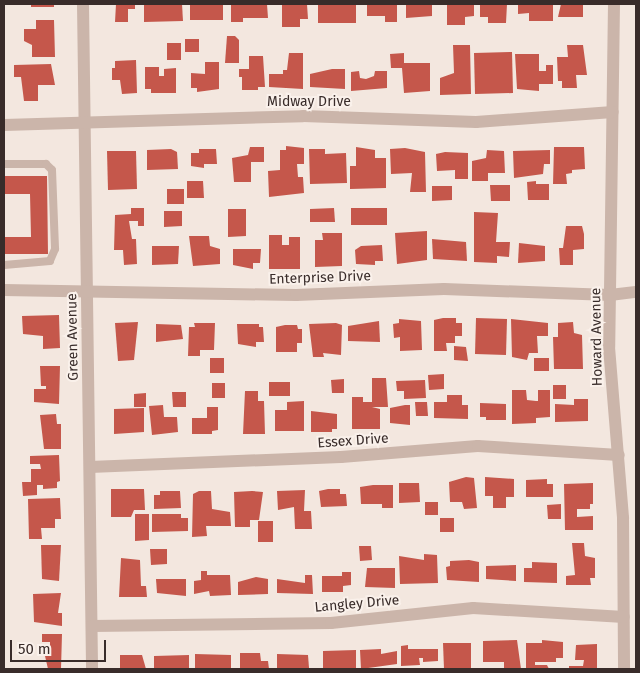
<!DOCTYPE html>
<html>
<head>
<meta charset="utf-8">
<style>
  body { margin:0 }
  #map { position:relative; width:640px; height:673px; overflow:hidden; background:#f3e7df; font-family:"Fira Sans",sans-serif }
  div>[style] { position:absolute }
  .building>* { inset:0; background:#c5574b }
  .service>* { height:8px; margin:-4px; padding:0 4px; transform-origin:4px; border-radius:4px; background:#cbb5aa }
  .minor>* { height:12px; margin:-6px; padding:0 6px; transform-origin:6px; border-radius:6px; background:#cbb5aa }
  span { translate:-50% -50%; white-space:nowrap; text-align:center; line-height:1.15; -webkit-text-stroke:4px #faf1eb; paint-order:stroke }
  .street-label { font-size:14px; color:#392c2a }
  .frame { position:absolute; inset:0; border:5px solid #392c2a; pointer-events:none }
  .scale { position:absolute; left:10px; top:640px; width:96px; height:22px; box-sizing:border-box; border:2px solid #392c2a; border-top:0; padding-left:6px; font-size:15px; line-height:18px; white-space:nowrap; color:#392c2a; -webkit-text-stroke:4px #faf1eb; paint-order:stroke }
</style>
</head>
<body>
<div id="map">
  <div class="building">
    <div style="clip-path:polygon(31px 4px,54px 4px,54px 7px,31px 7px)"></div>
    <div style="clip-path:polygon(116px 4px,135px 4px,135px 9px,128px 9px,128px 22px,115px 22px)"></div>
    <div style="clip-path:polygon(144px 4px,182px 4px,183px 21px,144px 22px)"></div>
    <div style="clip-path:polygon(190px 4px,223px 4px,223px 20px,190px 20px)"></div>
    <div style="clip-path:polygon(231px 4px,267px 4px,268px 18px,243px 18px,243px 22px,231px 22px)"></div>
    <div style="clip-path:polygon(282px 4px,307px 4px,308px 19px,300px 19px,300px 27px,282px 27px)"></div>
    <div style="clip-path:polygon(318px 4px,356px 4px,356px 23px,318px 23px)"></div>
    <div style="clip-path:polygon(367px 4px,397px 4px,397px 22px,385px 22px,385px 16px,367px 16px)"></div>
    <div style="clip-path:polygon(406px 4px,432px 4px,432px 16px,406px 18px)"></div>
    <div style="clip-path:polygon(447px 4px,474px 4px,474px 16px,465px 17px,465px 25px,447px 25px)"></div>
    <div style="clip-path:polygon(480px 4px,507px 4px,506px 23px,488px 23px,488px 17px,480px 17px)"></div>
    <div style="clip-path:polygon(518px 4px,553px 5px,553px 21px,529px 21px,529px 13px,518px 14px)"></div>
    <div style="clip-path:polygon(561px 4px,583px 4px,583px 17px,558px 17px)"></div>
    <div style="clip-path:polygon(36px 20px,54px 20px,55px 57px,32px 57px,32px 45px,24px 41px,24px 29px,36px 29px)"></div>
    <div style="clip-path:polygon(227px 36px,235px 36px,239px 40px,239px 63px,225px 63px)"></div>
    <div style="clip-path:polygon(185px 39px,199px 39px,199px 52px,185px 52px)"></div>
    <div style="clip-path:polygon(167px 43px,181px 43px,181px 60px,167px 60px)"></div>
    <div style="clip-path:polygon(453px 45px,470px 45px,471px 94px,440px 95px,440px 78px,454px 73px)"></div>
    <div style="clip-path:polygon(567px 45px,583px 45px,587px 75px,576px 75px,577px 88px,562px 88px,562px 81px,558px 81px,557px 57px,568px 57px)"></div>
    <div style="clip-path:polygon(512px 52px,513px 93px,475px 94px,474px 53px)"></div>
    <div style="clip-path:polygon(289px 53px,303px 53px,303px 89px,269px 87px,269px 74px,283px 74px,283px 70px,287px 70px)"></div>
    <div style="clip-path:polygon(404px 53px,404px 63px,430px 63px,430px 91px,404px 93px,402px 68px,391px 68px,390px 54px)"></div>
    <div style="clip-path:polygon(515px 54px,539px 54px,539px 71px,546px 71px,546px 65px,553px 65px,553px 84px,539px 84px,539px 91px,517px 89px)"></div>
    <div style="clip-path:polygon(249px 56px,263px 56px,265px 87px,258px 87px,258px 90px,242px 90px,242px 77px,239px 77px,239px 69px,249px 69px)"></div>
    <div style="clip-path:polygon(136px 60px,137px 93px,122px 94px,120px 80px,112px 80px,112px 68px,115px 68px,115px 61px)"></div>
    <div style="clip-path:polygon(205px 62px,219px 62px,219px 89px,197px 92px,197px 88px,191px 88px,191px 73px,205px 74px)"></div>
    <div style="clip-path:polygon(51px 64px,55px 85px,38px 85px,38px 101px,24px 101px,21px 77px,14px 77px,14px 65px)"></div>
    <div style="clip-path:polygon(145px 67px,159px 67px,159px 76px,164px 76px,164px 69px,176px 68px,176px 93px,151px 93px,151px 89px,145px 89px)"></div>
    <div style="clip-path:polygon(332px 69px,345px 69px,345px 89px,310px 87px,310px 74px)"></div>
    <div style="clip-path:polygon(359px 71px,360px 78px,366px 79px,374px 76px,375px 71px,387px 71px,387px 88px,351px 91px,351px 72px)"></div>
    <div style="clip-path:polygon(286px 146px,304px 148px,304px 164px,297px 164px,298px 177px,303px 177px,304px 193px,269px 197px,268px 171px,280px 170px,280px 150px,286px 150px)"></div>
    <div style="clip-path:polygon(250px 147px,264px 147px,264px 162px,251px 162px,251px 182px,234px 182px,232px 158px,248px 155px)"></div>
    <div style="clip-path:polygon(356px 147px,375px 150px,375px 158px,386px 158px,386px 188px,350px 189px,350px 166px,356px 166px)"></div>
    <div style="clip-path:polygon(554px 147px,584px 147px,585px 169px,572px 170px,572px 173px,566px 174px,567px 184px,553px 184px)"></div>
    <div style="clip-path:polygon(405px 148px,425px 152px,426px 192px,410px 192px,412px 173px,391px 174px,390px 149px)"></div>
    <div style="clip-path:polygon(171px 149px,177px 152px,178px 169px,147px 170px,147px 150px)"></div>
    <div style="clip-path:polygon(199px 149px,216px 149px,217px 164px,204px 164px,204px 168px,191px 166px,191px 153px,199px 153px)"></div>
    <div style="clip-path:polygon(309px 149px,325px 149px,325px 154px,346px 153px,347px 183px,310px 184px)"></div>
    <div style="clip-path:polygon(487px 150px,504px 151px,505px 173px,488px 173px,488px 181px,472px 181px,472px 161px,486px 158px)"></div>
    <div style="clip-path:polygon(550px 150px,550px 164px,544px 164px,543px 174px,514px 178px,513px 151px)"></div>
    <div style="clip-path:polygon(107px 151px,136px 151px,137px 189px,108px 190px)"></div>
    <div style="clip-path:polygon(445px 152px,468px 153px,468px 179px,455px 179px,455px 170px,437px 171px,436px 154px)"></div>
    <div style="clip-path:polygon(4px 176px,47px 176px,48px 254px,4px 254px,4px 237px,31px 237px,30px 194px,4px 194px)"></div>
    <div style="clip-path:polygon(187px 181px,203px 181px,204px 198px,187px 198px)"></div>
    <div style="clip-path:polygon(536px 181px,536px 184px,549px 184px,549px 200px,528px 200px,527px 182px)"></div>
    <div style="clip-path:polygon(490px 185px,510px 185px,510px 201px,491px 201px)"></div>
    <div style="clip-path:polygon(432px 186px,452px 186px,452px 200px,432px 201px)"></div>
    <div style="clip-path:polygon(167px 189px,184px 189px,184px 204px,167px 204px)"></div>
    <div style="clip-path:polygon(131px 208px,144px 208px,144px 226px,138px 226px,138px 221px,129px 221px,132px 239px,136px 239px,137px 264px,124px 265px,123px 250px,114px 250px,115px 215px,131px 214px)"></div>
    <div style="clip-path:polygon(334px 208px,335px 222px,310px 222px,310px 209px)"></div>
    <div style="clip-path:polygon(351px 208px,387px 208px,387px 225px,351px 225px)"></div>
    <div style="clip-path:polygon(228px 209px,246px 209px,246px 236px,228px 237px)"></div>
    <div style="clip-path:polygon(164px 211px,182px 211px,182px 226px,164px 227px)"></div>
    <div style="clip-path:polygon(474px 212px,498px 213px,496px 242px,510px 242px,509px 257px,497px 256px,497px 263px,474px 262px)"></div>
    <div style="clip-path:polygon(566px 226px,582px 226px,584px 234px,584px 249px,573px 250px,573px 265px,560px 265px,559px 248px,563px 248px)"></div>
    <div style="clip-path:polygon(427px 231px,427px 260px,397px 264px,395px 233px)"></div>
    <div style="clip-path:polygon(322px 233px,342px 233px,342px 266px,315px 267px,315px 240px,323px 240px)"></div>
    <div style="clip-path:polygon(269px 235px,282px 235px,282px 245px,289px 245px,289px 237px,300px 237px,300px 269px,269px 269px)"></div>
    <div style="clip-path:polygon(189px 236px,209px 236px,210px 246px,220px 249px,220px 264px,193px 266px)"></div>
    <div style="clip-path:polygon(432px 239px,466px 242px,467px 261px,433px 259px)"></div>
    <div style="clip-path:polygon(519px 243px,545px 246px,545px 261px,518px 263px)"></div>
    <div style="clip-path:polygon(382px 245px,383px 261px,375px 261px,375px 265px,356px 264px,355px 250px,361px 246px)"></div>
    <div style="clip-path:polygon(152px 246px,179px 246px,178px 264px,152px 265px)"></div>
    <div style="clip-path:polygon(233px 249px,261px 249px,260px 263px,253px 263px,253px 269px,233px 265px)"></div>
    <div style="clip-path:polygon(59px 315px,60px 348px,43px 349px,43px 336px,23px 334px,22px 316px)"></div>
    <div style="clip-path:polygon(443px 318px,456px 318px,456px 323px,462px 323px,462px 336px,455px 336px,455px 343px,446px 343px,447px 351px,434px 351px,434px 320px)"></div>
    <div style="clip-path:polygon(476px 318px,507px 319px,506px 355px,475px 354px)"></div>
    <div style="clip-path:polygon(399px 319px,421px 321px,422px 350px,400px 351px,400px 337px,394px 338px,393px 324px,399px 323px)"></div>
    <div style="clip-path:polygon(511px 319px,548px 323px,548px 336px,537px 336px,538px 353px,529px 353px,527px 360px,512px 357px)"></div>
    <div style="clip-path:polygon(379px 321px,380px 342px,348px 341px,348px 326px)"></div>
    <div style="clip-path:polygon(138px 322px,134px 360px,118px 361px,115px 323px)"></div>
    <div style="clip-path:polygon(573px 322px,574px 333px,582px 335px,583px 369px,554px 369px,553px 337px,558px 337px,558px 323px)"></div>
    <div style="clip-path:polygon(194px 323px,215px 323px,214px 350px,200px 350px,200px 356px,188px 356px,189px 327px,195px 327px)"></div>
    <div style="clip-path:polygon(336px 323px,342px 325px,341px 355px,323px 353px,324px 357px,313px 357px,309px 324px)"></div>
    <div style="clip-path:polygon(156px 324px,181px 325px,183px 339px,156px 342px)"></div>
    <div style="clip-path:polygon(237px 324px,259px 324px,259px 327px,263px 327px,264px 342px,256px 342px,256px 347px,238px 344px)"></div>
    <div style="clip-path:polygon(285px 325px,297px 325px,298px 329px,302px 329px,302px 343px,297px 343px,297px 352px,276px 352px,276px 327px)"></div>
    <div style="clip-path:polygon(454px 346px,466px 347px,468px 361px,454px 360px)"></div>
    <div style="clip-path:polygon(210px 358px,224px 358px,224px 373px,210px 373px)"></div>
    <div style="clip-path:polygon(534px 358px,549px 358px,549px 371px,534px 371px)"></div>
    <div style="clip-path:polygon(40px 366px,60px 366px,59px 404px,34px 402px,34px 389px,46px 389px,46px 386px,41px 386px)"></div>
    <div style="clip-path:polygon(444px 374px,444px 389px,429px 390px,428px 375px)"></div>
    <div style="clip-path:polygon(372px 378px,386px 378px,388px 407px,372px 407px,380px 409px,380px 429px,352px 429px,352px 397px,363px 397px,363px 402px,372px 402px)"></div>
    <div style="clip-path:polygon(344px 379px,344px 393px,332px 393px,331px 380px)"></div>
    <div style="clip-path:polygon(425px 380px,426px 398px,404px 399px,404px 391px,397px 391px,396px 381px)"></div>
    <div style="clip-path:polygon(269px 382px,290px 382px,290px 396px,269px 396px)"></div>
    <div style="clip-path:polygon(212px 383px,225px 383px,225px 398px,212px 398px)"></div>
    <div style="clip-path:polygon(553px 385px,566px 385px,566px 399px,553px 399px)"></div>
    <div style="clip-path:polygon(512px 390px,526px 390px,527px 400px,536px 401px,538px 401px,538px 390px,550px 390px,550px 417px,536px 418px,536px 423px,512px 424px)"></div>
    <div style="clip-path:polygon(245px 391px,258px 391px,258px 401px,264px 401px,265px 434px,243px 434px)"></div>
    <div style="clip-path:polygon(172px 392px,186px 392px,186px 407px,173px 407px)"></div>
    <div style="clip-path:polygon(146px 393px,146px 407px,134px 407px,134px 394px)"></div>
    <div style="clip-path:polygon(447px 395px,462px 395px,462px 405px,468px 405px,468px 419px,434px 418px,434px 402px,447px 402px)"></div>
    <div style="clip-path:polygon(574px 399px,588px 399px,588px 421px,555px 422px,555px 404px,574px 405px)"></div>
    <div style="clip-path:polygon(304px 401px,304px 431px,275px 431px,275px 410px,287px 410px,287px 402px)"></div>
    <div style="clip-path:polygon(415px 402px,427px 402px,428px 416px,416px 416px)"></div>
    <div style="clip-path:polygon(480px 403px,506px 404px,506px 420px,486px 420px,486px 417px,480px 417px)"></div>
    <div style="clip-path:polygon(163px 405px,164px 417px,177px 417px,178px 432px,152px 435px,149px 406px)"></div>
    <div style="clip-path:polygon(405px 405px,410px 405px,410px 425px,390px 423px,390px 408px)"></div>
    <div style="clip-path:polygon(207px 407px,218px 407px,218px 430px,212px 431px,212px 434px,192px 434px,192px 418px,207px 418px)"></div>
    <div style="clip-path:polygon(144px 408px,144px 432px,114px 434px,114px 409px)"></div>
    <div style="clip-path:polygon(311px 411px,337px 414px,337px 429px,332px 429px,332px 432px,311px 432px)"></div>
    <div style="clip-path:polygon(56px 414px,57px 424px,61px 424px,61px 449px,44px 449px,40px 415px)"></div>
    <div style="clip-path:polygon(59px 455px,60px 481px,57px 482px,57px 488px,43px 489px,43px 485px,37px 485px,37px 495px,23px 496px,22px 482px,31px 482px,31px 469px,41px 469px,40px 464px,30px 464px,30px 456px)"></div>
    <div style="clip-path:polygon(466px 477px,474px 478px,477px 508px,464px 509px,462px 502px,450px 502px,449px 482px)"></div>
    <div style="clip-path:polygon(485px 477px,514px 479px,514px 497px,506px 497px,506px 508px,493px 508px,493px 496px,485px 496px)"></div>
    <div style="clip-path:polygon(547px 479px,547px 484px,553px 484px,553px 497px,526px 497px,526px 480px)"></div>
    <div style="clip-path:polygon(399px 483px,419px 483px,420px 502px,399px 503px)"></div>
    <div style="clip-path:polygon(593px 483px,593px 504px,590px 504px,590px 509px,577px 509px,577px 517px,593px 516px,593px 530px,565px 530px,564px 484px)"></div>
    <div style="clip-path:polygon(373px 485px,393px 485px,393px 508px,382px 508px,382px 504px,361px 504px,360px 487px)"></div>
    <div style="clip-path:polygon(111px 489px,144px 489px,145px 510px,134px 510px,131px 517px,111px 517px)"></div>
    <div style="clip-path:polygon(328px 489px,340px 489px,340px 494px,346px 494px,347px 506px,321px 507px,319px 491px)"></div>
    <div style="clip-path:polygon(305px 490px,304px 511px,311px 511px,312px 529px,295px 529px,294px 507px,278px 510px,277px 491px)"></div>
    <div style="clip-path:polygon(160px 491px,180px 491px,181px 508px,154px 509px,154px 495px,160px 495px)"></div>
    <div style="clip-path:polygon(199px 491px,211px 491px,212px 509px,230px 512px,231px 526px,206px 526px,207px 536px,192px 537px,193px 494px)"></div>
    <div style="clip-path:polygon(252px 491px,263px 492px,259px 520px,250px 520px,250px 527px,235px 527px,234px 492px)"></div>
    <div style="clip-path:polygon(60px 498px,61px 519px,55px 519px,55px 528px,41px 528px,42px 539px,29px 539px,28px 499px)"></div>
    <div style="clip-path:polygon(425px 502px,438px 502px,438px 515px,425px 515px)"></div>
    <div style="clip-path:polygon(561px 504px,561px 519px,548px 519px,547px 505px)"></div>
    <div style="clip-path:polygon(135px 514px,149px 514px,149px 540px,135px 541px)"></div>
    <div style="clip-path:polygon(152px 514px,181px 514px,181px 518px,188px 518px,188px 531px,152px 532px)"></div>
    <div style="clip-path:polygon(440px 518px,454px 518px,454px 532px,440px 532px)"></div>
    <div style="clip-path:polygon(258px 521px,273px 521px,273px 542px,258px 542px)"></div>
    <div style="clip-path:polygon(572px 543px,584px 543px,585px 556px,595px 558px,595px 578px,590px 578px,591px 585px,566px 585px,566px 576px,575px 575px)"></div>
    <div style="clip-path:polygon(41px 545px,61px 545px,59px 581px,42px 579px)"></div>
    <div style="clip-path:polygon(359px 546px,371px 546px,372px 560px,360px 561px)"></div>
    <div style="clip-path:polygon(150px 549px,167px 549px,167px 564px,151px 565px)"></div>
    <div style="clip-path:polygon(424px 554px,437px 555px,438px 583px,400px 584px,399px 556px,424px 560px)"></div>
    <div style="clip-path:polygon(121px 558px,140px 560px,141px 586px,146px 586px,147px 597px,119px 597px)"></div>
    <div style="clip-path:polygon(469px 560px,479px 562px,479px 582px,447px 580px,446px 567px,450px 566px,450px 561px)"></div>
    <div style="clip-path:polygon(532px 562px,557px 563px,557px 583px,524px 582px,524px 568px,532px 568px)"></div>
    <div style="clip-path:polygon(516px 565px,516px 581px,486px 579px,486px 566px)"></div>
    <div style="clip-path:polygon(367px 568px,395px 568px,395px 588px,365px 587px)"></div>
    <div style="clip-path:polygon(201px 571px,207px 571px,207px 575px,230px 575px,231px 595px,210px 596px,209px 591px,194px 594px,194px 581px,201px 580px)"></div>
    <div style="clip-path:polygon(342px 572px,351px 572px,351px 585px,343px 586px,343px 592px,322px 592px,322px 576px,342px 576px)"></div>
    <div style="clip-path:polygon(305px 575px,312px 575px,313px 594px,277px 593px,277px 579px,305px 583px)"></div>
    <div style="clip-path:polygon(256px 577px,268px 579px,268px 594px,238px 595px,238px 582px)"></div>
    <div style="clip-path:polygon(156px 579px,186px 579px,186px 596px,157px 593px)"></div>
    <div style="clip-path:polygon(61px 593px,58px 613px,62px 613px,62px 626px,34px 622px,33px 594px)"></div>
    <div style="clip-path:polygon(42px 634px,62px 634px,61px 669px,48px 669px,45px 656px,50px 656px,50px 642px,42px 642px)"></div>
    <div style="clip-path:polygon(517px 640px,521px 669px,504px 669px,504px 662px,483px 662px,483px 641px)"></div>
    <div style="clip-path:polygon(542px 640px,563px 642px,563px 658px,556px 658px,556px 662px,535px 662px,535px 665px,547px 665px,549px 669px,526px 669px,526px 643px,542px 643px)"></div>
    <div style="clip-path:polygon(443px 643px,471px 643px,471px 668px,444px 669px)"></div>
    <div style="clip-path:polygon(597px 644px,597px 669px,569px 669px,569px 666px,583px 666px,584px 660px,575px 660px,576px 645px)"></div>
    <div style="clip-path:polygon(408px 645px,408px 649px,438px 649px,438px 661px,423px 662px,423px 658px,419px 658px,420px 665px,401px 666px,401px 646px)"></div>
    <div style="clip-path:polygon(381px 649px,381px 654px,397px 651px,397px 664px,361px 669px,360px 650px)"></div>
    <div style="clip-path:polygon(356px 650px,356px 669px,323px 669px,323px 651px)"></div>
    <div style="clip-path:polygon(240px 653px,260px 653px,261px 661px,268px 661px,269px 669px,240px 669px)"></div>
    <div style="clip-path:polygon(195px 654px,231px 655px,231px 668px,195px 669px)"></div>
    <div style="clip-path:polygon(277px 654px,308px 655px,309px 668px,277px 669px)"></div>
    <div style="clip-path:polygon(120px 655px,142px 655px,146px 669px,120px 669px)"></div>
    <div style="clip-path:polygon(189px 655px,189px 669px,154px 669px,154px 656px)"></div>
  </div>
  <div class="service">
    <div style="left:4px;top:164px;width:42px"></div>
    <div style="left:46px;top:164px;width:8px;rotate:45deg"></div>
    <div style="left:52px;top:170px;width:79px;rotate:87.8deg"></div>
    <div style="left:55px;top:249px;width:13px;rotate:113deg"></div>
    <div style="left:50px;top:261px;width:46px;rotate:175deg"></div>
  </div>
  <div class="minor">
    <div style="left:83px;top:4px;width:665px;rotate:89.22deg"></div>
    <div style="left:614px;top:4px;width:343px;rotate:90.8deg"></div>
    <div style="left:609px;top:347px;width:172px;rotate:85.3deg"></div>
    <div style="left:623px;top:518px;width:151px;rotate:89.6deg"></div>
    <div style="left:4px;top:125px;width:299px;rotate:-1.7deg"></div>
    <div style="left:303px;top:116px;width:173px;rotate:2deg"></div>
    <div style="left:476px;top:122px;width:137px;rotate:-4.2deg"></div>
    <div style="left:4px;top:290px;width:292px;rotate:1deg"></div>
    <div style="left:296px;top:295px;width:148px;rotate:-2.3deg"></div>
    <div style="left:444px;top:289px;width:166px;rotate:2.1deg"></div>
    <div style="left:610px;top:295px;width:26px;rotate:-7deg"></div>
    <div style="left:90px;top:467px;width:251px;rotate:-2.3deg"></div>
    <div style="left:341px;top:457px;width:137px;rotate:-4.6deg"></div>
    <div style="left:478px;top:446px;width:141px;rotate:3.7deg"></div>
    <div style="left:92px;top:626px;width:239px;rotate:-0.7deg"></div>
    <div style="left:331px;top:623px;width:143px;rotate:-6deg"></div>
    <div style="left:473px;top:608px;width:151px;rotate:3.4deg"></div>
  </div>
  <div class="street-label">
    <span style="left:309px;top:102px">Midway Drive</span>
    <span style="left:320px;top:278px;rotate:-2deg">Enterprise Drive</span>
    <span style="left:73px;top:337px;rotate:-91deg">Green Avenue</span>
    <span style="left:597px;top:337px;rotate:-91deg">Howard Avenue</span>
    <span style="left:353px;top:441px;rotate:-4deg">Essex Drive</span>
    <span style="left:357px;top:604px;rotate:-5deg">Langley Drive</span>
  </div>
  <div class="frame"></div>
  <div class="scale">50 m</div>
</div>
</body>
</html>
